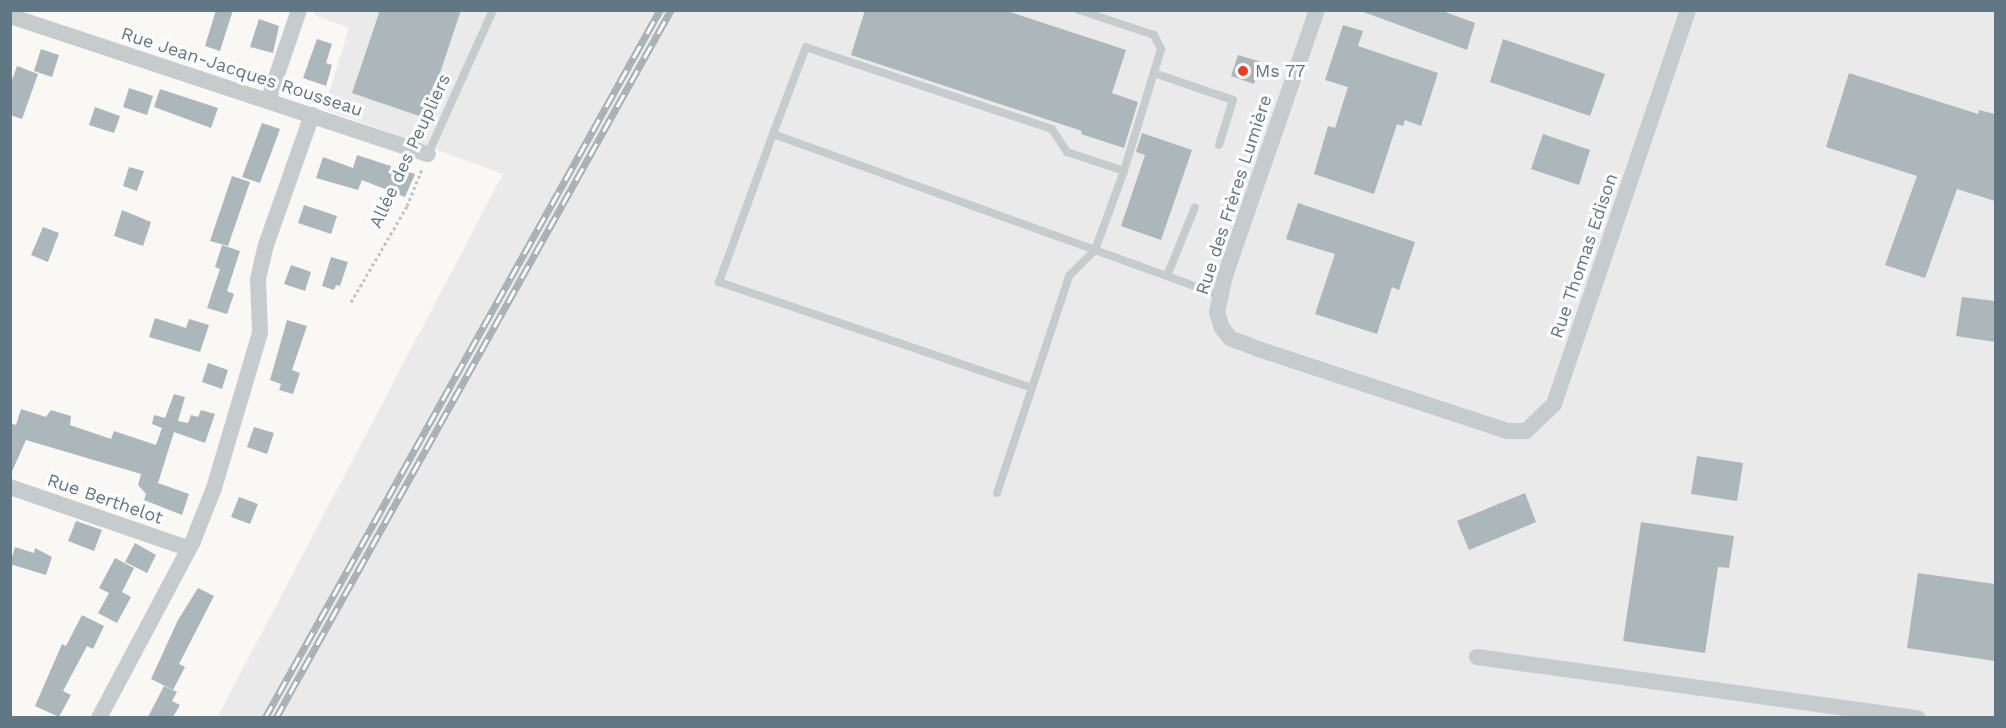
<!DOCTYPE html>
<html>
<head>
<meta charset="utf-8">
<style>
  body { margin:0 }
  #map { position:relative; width:2006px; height:728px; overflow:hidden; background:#f9f8f5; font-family:"Work Sans",sans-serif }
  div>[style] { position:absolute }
  .built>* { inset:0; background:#e9eae9 }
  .building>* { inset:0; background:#acb7bb }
  .path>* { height:3px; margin-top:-1.5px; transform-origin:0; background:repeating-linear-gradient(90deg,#c1c4c6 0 3px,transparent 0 6px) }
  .lane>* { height:8px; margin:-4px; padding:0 4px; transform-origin:4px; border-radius:4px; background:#c6cbce }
  .street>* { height:16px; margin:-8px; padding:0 8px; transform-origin:8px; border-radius:8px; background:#c6cbce }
  .rail>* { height:7px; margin-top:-3.5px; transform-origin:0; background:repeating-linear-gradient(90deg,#fff 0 14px,#a6aeb3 0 28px); box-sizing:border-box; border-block:2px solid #a6aeb3 }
  .dots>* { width:16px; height:16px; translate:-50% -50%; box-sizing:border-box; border:3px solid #fff; border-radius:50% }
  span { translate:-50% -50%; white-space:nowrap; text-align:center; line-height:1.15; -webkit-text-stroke:6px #fff; paint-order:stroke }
  .poi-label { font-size:18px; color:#617783 }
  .left { translate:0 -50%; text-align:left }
  .street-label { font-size:18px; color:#617783 }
  .frame { position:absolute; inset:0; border:12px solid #617783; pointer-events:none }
</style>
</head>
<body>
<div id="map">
  <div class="built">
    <div style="clip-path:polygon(316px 11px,1995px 11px,1995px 717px,217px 718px,503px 174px,324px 109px,349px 28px,314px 15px)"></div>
  </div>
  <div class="building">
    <div style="clip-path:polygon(216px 10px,233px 10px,220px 51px,205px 46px)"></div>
    <div style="clip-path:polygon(380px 10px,461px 10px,425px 118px,352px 93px)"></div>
    <div style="clip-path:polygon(865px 10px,1004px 10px,1126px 50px,1112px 93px,1138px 102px,1124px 148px,1081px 134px,1082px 131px,851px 55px)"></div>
    <div style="clip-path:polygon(1358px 10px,1440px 10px,1475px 23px,1467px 50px)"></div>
    <div style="clip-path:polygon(259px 19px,279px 26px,273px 53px,250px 47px)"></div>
    <div style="clip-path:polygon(1343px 25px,1363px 31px,1358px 46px,1438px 73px,1421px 126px,1405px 120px,1403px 126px,1397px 124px,1374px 194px,1314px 174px,1328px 126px,1335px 128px,1348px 87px,1325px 80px)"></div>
    <div style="clip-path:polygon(317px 39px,332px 44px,326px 63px,332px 65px,326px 86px,303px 78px)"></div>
    <div style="clip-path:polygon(1503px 39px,1605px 74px,1590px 116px,1490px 82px)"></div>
    <div style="clip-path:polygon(41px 49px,59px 55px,52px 77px,34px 71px)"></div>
    <div style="clip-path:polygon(1238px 55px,1261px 62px,1254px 84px,1231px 76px)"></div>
    <div style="clip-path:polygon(17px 66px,38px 74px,22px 119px,10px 115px,10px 86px)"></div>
    <div style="clip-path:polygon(1849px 73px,1978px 114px,1979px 110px,1995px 114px,1995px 201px,1957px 189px,1925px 278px,1885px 265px,1917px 176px,1826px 147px)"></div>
    <div style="clip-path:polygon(129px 88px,153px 96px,147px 115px,123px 107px)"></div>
    <div style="clip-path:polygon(160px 89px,218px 108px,211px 128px,154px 107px)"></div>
    <div style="clip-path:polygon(95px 107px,120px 116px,114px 133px,89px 125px)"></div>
    <div style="clip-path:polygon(262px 123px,280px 129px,260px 183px,242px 177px)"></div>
    <div style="clip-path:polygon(1142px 133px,1192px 150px,1161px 240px,1121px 226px,1145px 155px,1136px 152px)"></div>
    <div style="clip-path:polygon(1543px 134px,1590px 150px,1579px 185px,1531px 169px)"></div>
    <div style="clip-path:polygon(357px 155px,415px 174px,405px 197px,362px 180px,358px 190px,316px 178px,323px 157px,353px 168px)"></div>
    <div style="clip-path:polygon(129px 167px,144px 171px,137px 191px,123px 186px)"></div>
    <div style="clip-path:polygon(232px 176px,250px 182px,228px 246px,210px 241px)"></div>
    <div style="clip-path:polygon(1298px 203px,1415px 242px,1399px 290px,1392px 287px,1377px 334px,1315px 314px,1335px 254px,1286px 239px)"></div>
    <div style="clip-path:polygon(304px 205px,337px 216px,331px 234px,298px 223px)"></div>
    <div style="clip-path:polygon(122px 210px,151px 222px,143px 246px,114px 236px)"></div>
    <div style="clip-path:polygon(43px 227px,59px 233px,48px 262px,31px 255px)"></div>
    <div style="clip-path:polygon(222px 245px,240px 251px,227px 291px,234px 294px,227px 314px,207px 308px,220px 269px,215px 267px)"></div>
    <div style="clip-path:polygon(331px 257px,348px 262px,340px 286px,336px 285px,334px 290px,322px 286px)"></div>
    <div style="clip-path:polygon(291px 265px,311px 272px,305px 291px,284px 284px)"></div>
    <div style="clip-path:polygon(1962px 297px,1995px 301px,1995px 342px,1956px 336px)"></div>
    <div style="clip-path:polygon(155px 318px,186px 328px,189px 319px,209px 325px,200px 352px,149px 337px)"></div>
    <div style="clip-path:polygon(287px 320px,307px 326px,292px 370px,300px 373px,293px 394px,279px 390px,281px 384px,270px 380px)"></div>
    <div style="clip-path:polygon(208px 363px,228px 370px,222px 389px,202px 382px)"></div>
    <div style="clip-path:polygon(174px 394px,185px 397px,178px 421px,188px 423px,191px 415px,198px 417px,201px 410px,215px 414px,205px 443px,174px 432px,158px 483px,189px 494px,182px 515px,144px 500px,146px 494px,138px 485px,141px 474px,26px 440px,10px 476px,10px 423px,16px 425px,21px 409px,46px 417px,51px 410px,71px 416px,70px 425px,111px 439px,114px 431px,156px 445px,162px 428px,152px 424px,154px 415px,165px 418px)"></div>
    <div style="clip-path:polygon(254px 427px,274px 433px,267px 454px,247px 447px)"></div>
    <div style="clip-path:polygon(1697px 456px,1743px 463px,1737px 501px,1691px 494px)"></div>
    <div style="clip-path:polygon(1525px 493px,1536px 522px,1469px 550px,1457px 521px)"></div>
    <div style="clip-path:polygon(239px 497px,258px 504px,250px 524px,231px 517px)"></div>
    <div style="clip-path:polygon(76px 521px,102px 530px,94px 551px,68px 541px)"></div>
    <div style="clip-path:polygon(1641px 522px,1734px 536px,1729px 568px,1718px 567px,1705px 653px,1623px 641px)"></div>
    <div style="clip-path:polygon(135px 543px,156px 555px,147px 573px,125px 562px)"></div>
    <div style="clip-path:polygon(15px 547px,34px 553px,35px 548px,52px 557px,46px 575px,10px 564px)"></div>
    <div style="clip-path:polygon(115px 558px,134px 568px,122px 592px,131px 597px,117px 623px,98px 613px,109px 593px,99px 588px)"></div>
    <div style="clip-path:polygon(1918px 573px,1995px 584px,1995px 661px,1907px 648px)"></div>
    <div style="clip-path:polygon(198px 588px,214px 596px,179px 664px,185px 667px,173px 690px,151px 679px,178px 620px)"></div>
    <div style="clip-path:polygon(82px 615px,104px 626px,93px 649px,87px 646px,63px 691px,71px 695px,59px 717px,35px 706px,62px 644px,66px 646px)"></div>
    <div style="clip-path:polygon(164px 686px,177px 692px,172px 701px,180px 705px,173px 717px,148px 717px)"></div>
  </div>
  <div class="path">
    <div style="left:351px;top:302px;width:111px;rotate:-59.7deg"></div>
    <div style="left:407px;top:206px;width:40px;rotate:-68deg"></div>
  </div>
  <div class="lane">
    <div style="left:1079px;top:10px;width:79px;rotate:18.4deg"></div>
    <div style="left:1154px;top:35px;width:16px;rotate:63deg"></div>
    <div style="left:1161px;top:49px;width:127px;rotate:106.9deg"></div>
    <div style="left:1154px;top:73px;width:83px;rotate:18.9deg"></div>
    <div style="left:1233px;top:100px;width:47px;rotate:107.3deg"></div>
    <div style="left:773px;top:134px;width:158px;rotate:110deg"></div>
    <div style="left:719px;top:282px;width:330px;rotate:18.7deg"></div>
    <div style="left:428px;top:154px;width:158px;rotate:-65.7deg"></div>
    <div style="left:1167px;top:276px;width:74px;rotate:-67.9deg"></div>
    <div style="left:997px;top:493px;width:229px;rotate:-71.6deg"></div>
    <div style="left:1069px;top:276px;width:37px;rotate:-45deg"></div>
    <div style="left:1095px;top:250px;width:84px;rotate:-69.8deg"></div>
    <div style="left:1124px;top:171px;width:60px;rotate:-161.6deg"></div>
    <div style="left:1067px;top:152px;width:27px;rotate:-123deg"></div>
    <div style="left:1052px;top:129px;width:259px;rotate:-161.6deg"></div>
    <div style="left:806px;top:47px;width:93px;rotate:110.8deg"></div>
    <div style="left:773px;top:134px;width:342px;rotate:19.8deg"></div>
    <div style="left:1095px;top:250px;width:77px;rotate:19.9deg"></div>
    <div style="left:1167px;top:276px;width:58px;rotate:20.3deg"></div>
  </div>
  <div class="street">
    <div style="left:1317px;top:10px;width:281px;rotate:109.1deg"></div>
    <div style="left:1225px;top:275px;width:38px;rotate:102deg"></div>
    <div style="left:1217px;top:312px;width:17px;rotate:73deg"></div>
    <div style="left:1222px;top:328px;width:13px;rotate:51deg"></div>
    <div style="left:1230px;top:338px;width:30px;rotate:21deg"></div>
    <div style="left:1258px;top:349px;width:262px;rotate:18.2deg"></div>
    <div style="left:1507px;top:431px;width:19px"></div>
    <div style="left:1526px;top:431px;width:39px;rotate:-44deg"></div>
    <div style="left:1554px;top:404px;width:416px;rotate:-71.2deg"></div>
    <div style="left:10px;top:16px;width:440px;rotate:18.3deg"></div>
    <div style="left:268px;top:101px;width:96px;rotate:-71.2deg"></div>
    <div style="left:10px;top:487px;width:187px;rotate:19deg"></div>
    <div style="left:1477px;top:657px;width:445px;rotate:7.9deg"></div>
    <div style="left:99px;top:718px;width:200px;rotate:-62deg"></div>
    <div style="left:193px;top:541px;width:57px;rotate:-68.4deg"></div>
    <div style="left:214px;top:488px;width:162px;rotate:-73.5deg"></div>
    <div style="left:260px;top:333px;width:54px;rotate:-92.1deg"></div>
    <div style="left:258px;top:279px;width:35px;rotate:-77deg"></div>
    <div style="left:266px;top:245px;width:138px;rotate:-70.5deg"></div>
  </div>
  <div class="rail">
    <div style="left:265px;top:718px;width:811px;rotate:-60.84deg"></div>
    <div style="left:276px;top:718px;width:811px;rotate:-60.84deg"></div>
  </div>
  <div class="dots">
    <div style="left:1243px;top:71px;background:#f23c1c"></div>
  </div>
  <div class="poi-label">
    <span class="left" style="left:1255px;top:71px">Ms 77</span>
  </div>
  <div class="street-label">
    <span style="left:242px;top:72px;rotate:18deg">Rue Jean-Jacques Rousseau</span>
    <span style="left:410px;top:151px;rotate:-65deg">Allée des Peupliers</span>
    <span style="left:1234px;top:195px;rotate:-72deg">Rue des Frères Lumière</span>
    <span style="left:1584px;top:256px;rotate:-71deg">Rue Thomas Edison</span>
    <span style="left:105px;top:499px;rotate:19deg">Rue Berthelot</span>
  </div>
  <div class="frame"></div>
</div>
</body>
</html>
